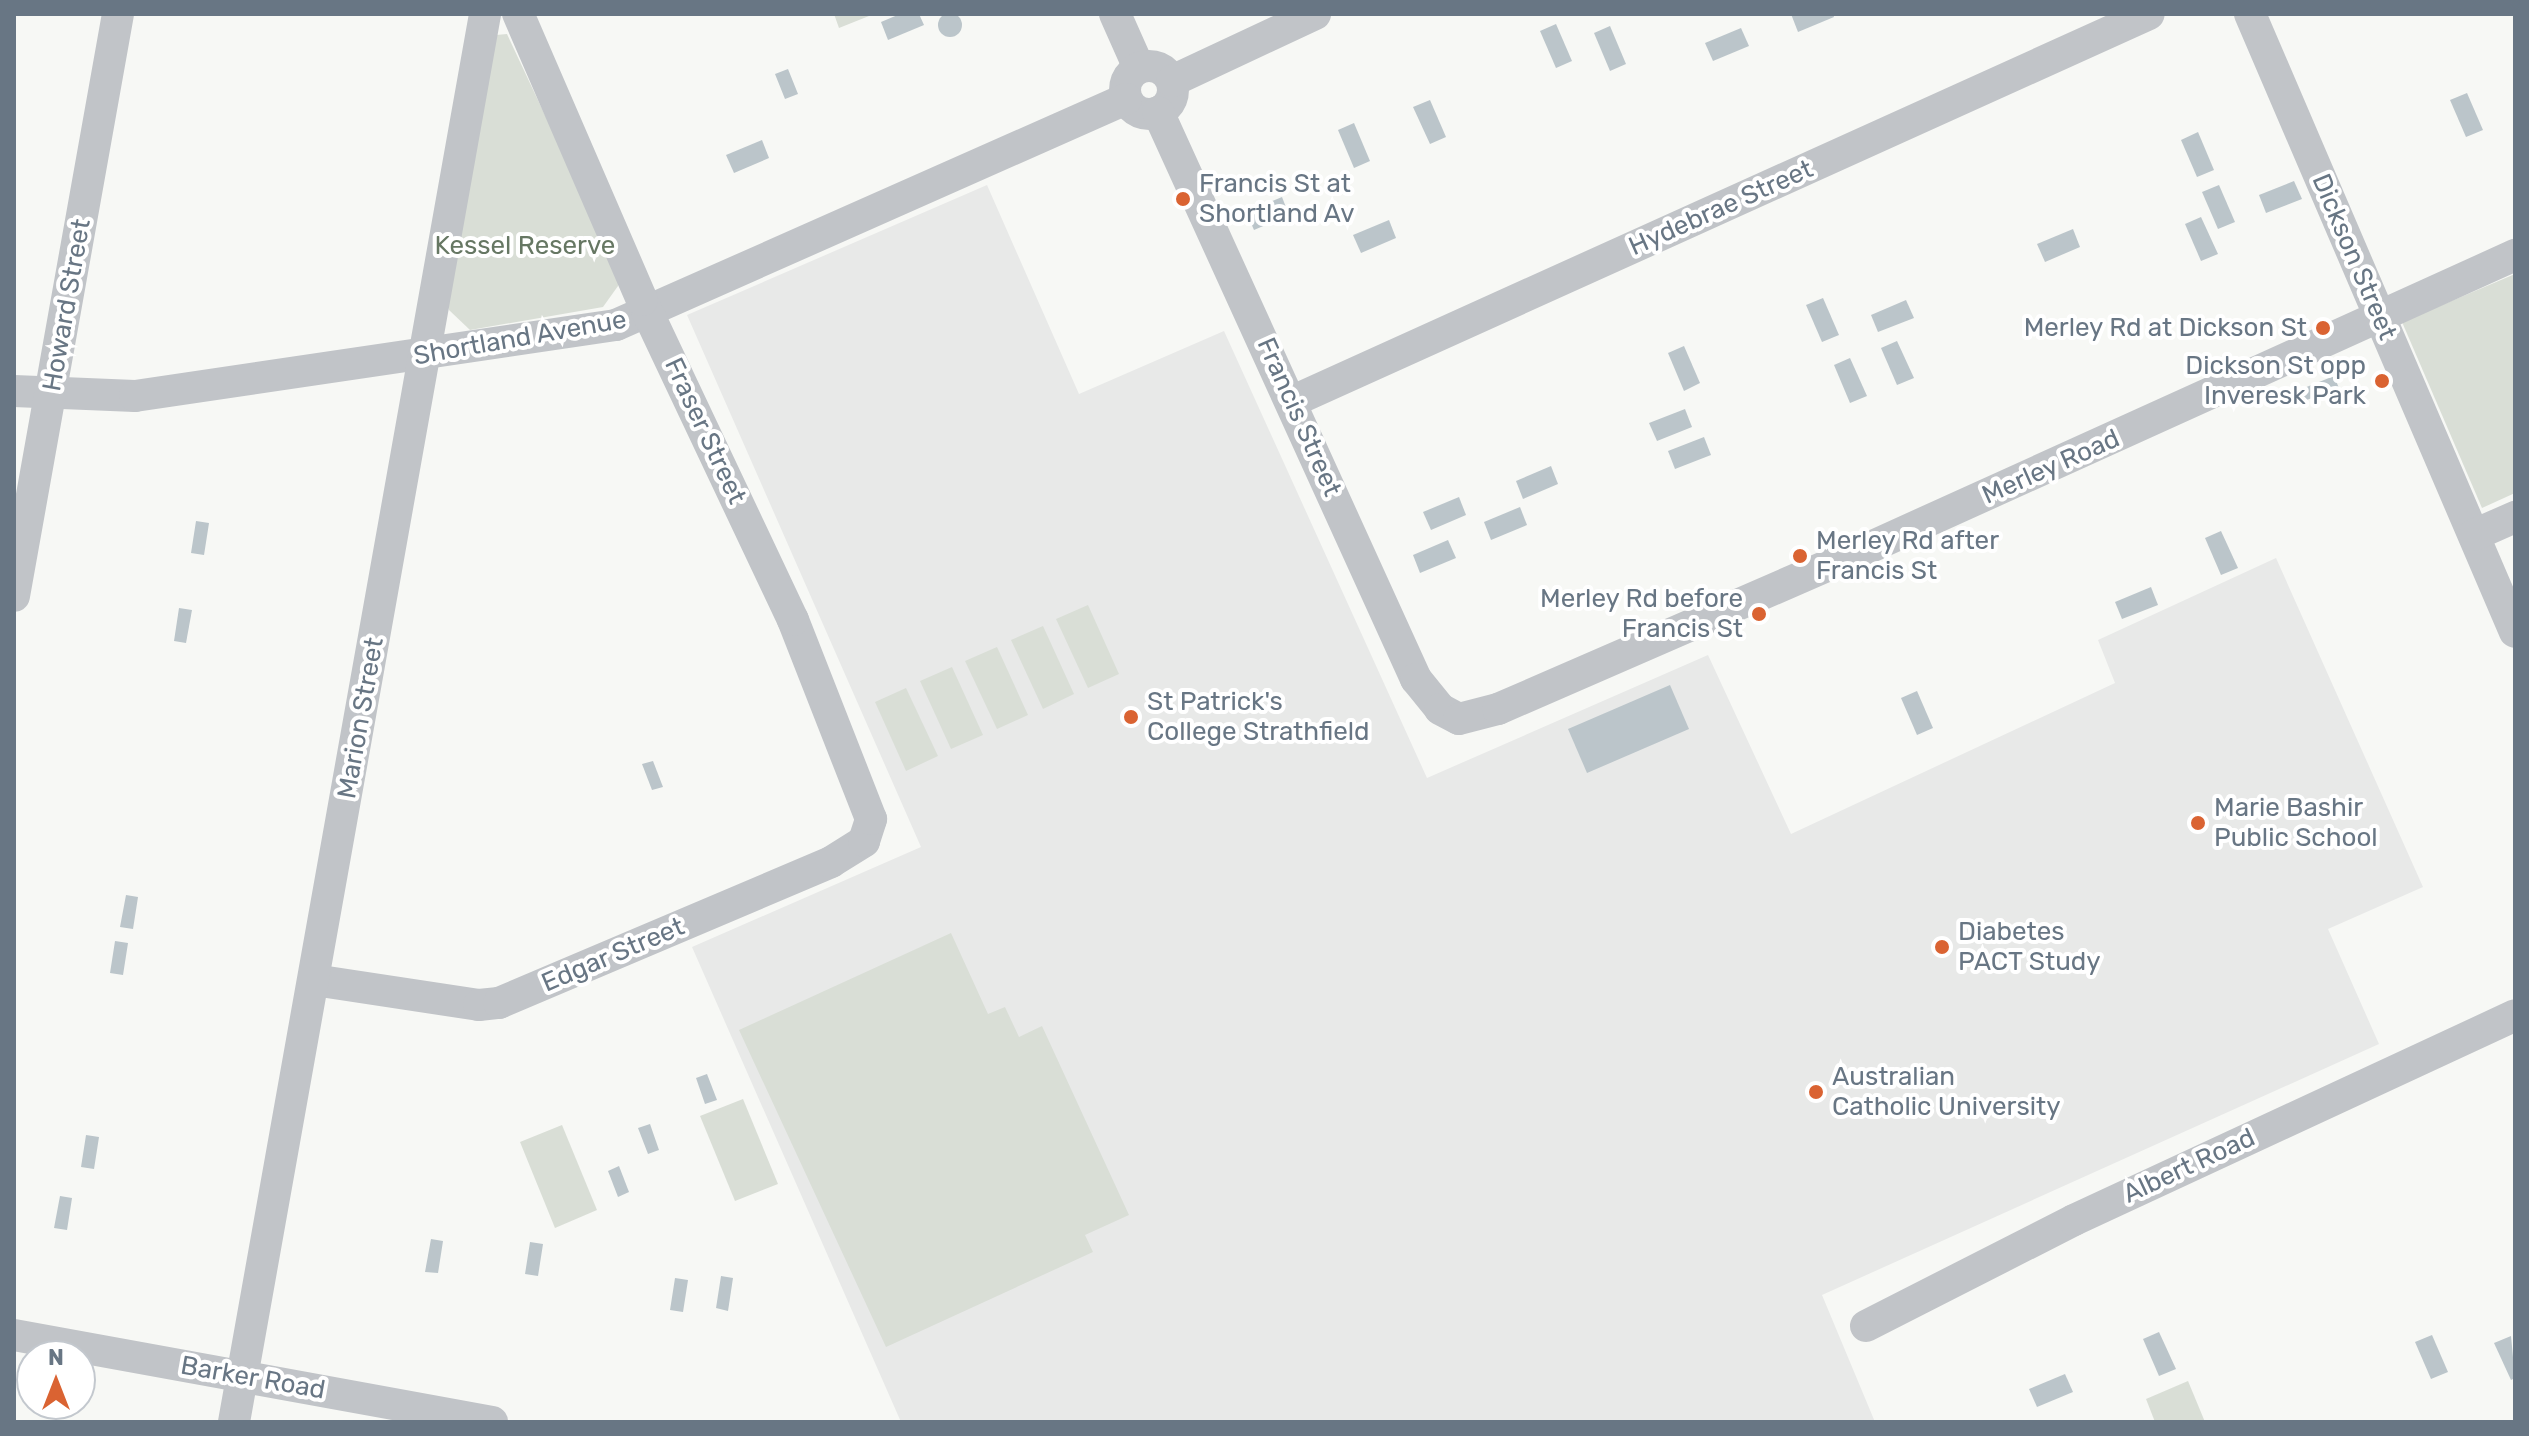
<!DOCTYPE html>
<html>
<head>
<meta charset="utf-8">
<style>
  body { margin:0 }
  #map { position:relative; width:2529px; height:1436px; overflow:hidden; background:#f7f8f5; font-family:Rubik,sans-serif }
  div>[style] { position:absolute }
  .built>* { inset:0; background:#e8e9e8 }
  .green>* { inset:0; background:#d9ded6 }
  .water>* { inset:0; background:#bbc5ca }
  .round { border-radius:50% }
  .minor>* { height:32px; margin:-16px; padding:0 16px; transform-origin:16px; border-radius:16px; background:#c1c4c8 }
  .minor>.ring { margin:-16px; padding:0; box-sizing:content-box; background:none; border:32px solid #c1c4c8; border-radius:50% }
  .dots>* { width:22px; height:22px; translate:-50% -50%; box-sizing:border-box; border:4px solid #fff; border-radius:50% }
  span { translate:-50% -50%; white-space:nowrap; text-align:center; line-height:1.15; -webkit-text-stroke:8px #fff; paint-order:stroke }
  .poi-label { font-size:26px; color:#687684 }
  .left { translate:0 -50%; text-align:left }
  .right { translate:-100% -50%; text-align:right }
  .street-label { font-size:26px; color:#687684 }
  .park-label { font-size:26px; color:#667763 }
  .frame { position:absolute; inset:0; border:16px solid #687684; pointer-events:none }
  .north { position:absolute; left:16px; top:1340px; width:80px; height:80px; box-sizing:border-box; background:#fff; border:2px solid #c3c8ce; border-radius:50%; rotate:0deg; font-size:22px; font-weight:700; line-height:32px; text-align:center; color:#687684 }
  .north::after { content:''; display:block; margin:auto; width:28px; height:36px; background:#da6332; clip-path:polygon(50% 0,100% 100%,50% 72%,0 100%) }
</style>
</head>
<body>
<div id="map">
  <div class="built">
    <div style="clip-path:polygon(987px 185px,1079px 394px,1224px 331px,1427px 778px,1708px 655px,1791px 834px,2115px 683px,2098px 640px,2276px 558px,2423px 887px,2328px 929px,2379px 1044px,1822px 1295px,1875px 1422px,901px 1422px,692px 947px,921px 847px,687px 315px)"></div>
  </div>
  <div class="green">
    <div style="clip-path:polygon(834px 14px,874px 14px,839px 28px)"></div>
    <div style="clip-path:polygon(507px 34px,619px 273px,618px 286px,603px 307px,470px 330px,449px 310px,443px 288px,496px 35px)"></div>
    <div style="clip-path:polygon(2515px 274px,2515px 493px,2482px 508px,2402px 322px)"></div>
    <div style="clip-path:polygon(1088px 605px,1119px 674px,1088px 688px,1056px 619px)"></div>
    <div style="clip-path:polygon(1043px 626px,1074px 694px,1043px 709px,1011px 640px)"></div>
    <div style="clip-path:polygon(997px 647px,1028px 715px,997px 729px,965px 661px)"></div>
    <div style="clip-path:polygon(952px 667px,983px 735px,951px 749px,920px 681px)"></div>
    <div style="clip-path:polygon(906px 688px,938px 756px,906px 771px,875px 702px)"></div>
    <div style="clip-path:polygon(951px 933px,988px 1014px,1005px 1007px,1019px 1037px,1042px 1026px,1129px 1215px,1085px 1235px,1093px 1252px,886px 1347px,739px 1030px)"></div>
    <div style="clip-path:polygon(743px 1099px,778px 1184px,735px 1201px,700px 1116px)"></div>
    <div style="clip-path:polygon(562px 1125px,597px 1210px,555px 1228px,520px 1142px)"></div>
    <div style="clip-path:polygon(2188px 1381px,2205px 1422px,2155px 1422px,2146px 1399px)"></div>
  </div>
  <div class="water">
    <div class="round" style="left:938px;top:13px;width:24px;height:24px"></div>
    <div style="clip-path:polygon(900px 14px,919px 14px,924px 25px,888px 40px,881px 22px)"></div>
    <div style="clip-path:polygon(1791px 14px,1833px 14px,1834px 17px,1798px 32px)"></div>
    <div style="clip-path:polygon(1556px 24px,1572px 61px,1556px 68px,1540px 31px)"></div>
    <div style="clip-path:polygon(1610px 26px,1626px 64px,1610px 71px,1594px 33px)"></div>
    <div style="clip-path:polygon(1741px 28px,1749px 46px,1713px 61px,1705px 43px)"></div>
    <div style="clip-path:polygon(788px 69px,798px 94px,785px 99px,775px 74px)"></div>
    <div style="clip-path:polygon(2467px 93px,2483px 130px,2466px 137px,2450px 100px)"></div>
    <div style="clip-path:polygon(1430px 100px,1446px 137px,1430px 144px,1413px 107px)"></div>
    <div style="clip-path:polygon(1354px 123px,1370px 161px,1354px 168px,1338px 130px)"></div>
    <div style="clip-path:polygon(2198px 132px,2214px 170px,2197px 177px,2181px 140px)"></div>
    <div style="clip-path:polygon(762px 140px,769px 158px,734px 173px,726px 155px)"></div>
    <div style="clip-path:polygon(2294px 181px,2302px 199px,2266px 213px,2259px 195px)"></div>
    <div style="clip-path:polygon(2219px 185px,2235px 222px,2218px 229px,2202px 192px)"></div>
    <div style="clip-path:polygon(1282px 197px,1289px 215px,1254px 230px,1246px 212px)"></div>
    <div style="clip-path:polygon(2201px 217px,2218px 254px,2201px 261px,2185px 224px)"></div>
    <div style="clip-path:polygon(1389px 220px,1396px 238px,1361px 253px,1353px 235px)"></div>
    <div style="clip-path:polygon(2073px 229px,2080px 247px,2045px 262px,2037px 244px)"></div>
    <div style="clip-path:polygon(1823px 298px,1839px 335px,1822px 342px,1806px 305px)"></div>
    <div style="clip-path:polygon(1906px 300px,1914px 318px,1878px 332px,1871px 315px)"></div>
    <div style="clip-path:polygon(1897px 341px,1914px 378px,1897px 385px,1881px 348px)"></div>
    <div style="clip-path:polygon(1684px 346px,1700px 383px,1684px 391px,1668px 353px)"></div>
    <div style="clip-path:polygon(1850px 358px,1867px 396px,1850px 403px,1834px 365px)"></div>
    <div style="clip-path:polygon(2334px 376px,2339px 388px,2304px 401px,2299px 390px)"></div>
    <div style="clip-path:polygon(1685px 409px,1692px 427px,1657px 441px,1649px 423px)"></div>
    <div style="clip-path:polygon(1704px 437px,1711px 455px,1675px 469px,1668px 451px)"></div>
    <div style="clip-path:polygon(1551px 466px,1558px 484px,1523px 499px,1516px 481px)"></div>
    <div style="clip-path:polygon(1459px 497px,1466px 515px,1431px 530px,1423px 512px)"></div>
    <div style="clip-path:polygon(1520px 507px,1527px 525px,1491px 540px,1484px 522px)"></div>
    <div style="clip-path:polygon(196px 521px,209px 523px,204px 555px,191px 553px)"></div>
    <div style="clip-path:polygon(2221px 531px,2238px 568px,2221px 575px,2205px 538px)"></div>
    <div style="clip-path:polygon(1448px 540px,1456px 558px,1420px 573px,1413px 555px)"></div>
    <div style="clip-path:polygon(2151px 587px,2158px 605px,2122px 619px,2115px 602px)"></div>
    <div style="clip-path:polygon(179px 608px,192px 610px,186px 643px,174px 641px)"></div>
    <div style="clip-path:polygon(1670px 685px,1689px 729px,1587px 773px,1568px 729px)"></div>
    <div style="clip-path:polygon(1917px 691px,1933px 728px,1917px 735px,1901px 698px)"></div>
    <div style="clip-path:polygon(653px 761px,663px 787px,652px 790px,642px 764px)"></div>
    <div style="clip-path:polygon(126px 895px,138px 897px,133px 929px,120px 927px)"></div>
    <div style="clip-path:polygon(115px 941px,128px 943px,123px 975px,110px 973px)"></div>
    <div style="clip-path:polygon(707px 1074px,717px 1100px,705px 1104px,696px 1078px)"></div>
    <div style="clip-path:polygon(650px 1124px,659px 1150px,648px 1154px,638px 1128px)"></div>
    <div style="clip-path:polygon(86px 1135px,99px 1137px,94px 1169px,81px 1167px)"></div>
    <div style="clip-path:polygon(619px 1166px,629px 1192px,618px 1197px,608px 1171px)"></div>
    <div style="clip-path:polygon(60px 1196px,72px 1198px,67px 1230px,54px 1228px)"></div>
    <div style="clip-path:polygon(431px 1239px,443px 1241px,438px 1273px,425px 1272px)"></div>
    <div style="clip-path:polygon(530px 1242px,543px 1244px,538px 1276px,525px 1274px)"></div>
    <div style="clip-path:polygon(721px 1276px,733px 1278px,728px 1311px,716px 1308px)"></div>
    <div style="clip-path:polygon(675px 1278px,688px 1280px,683px 1312px,670px 1310px)"></div>
    <div style="clip-path:polygon(2159px 1332px,2176px 1369px,2159px 1376px,2143px 1339px)"></div>
    <div style="clip-path:polygon(2432px 1335px,2448px 1372px,2431px 1379px,2415px 1342px)"></div>
    <div style="clip-path:polygon(2511px 1336px,2515px 1378px,2511px 1380px,2494px 1343px)"></div>
    <div style="clip-path:polygon(2065px 1374px,2073px 1392px,2037px 1407px,2029px 1389px)"></div>
  </div>
  <div class="minor">
    <div style="left:1115px;top:14px;width:59px;rotate:66deg"></div>
    <div style="left:2250px;top:14px;width:672px;rotate:66.79deg"></div>
    <div class="ring" style="left:1125px;top:66px;width:16px;height:16px"></div>
    <div style="left:1172px;top:81px;width:158px;rotate:-25.1deg"></div>
    <div style="left:1158px;top:112px;width:623px;rotate:65.53deg"></div>
    <div style="left:1416px;top:679px;width:38px;rotate:51deg"></div>
    <div style="left:1440px;top:709px;width:21px;rotate:28deg"></div>
    <div style="left:1459px;top:719px;width:40px;rotate:-14.4deg"></div>
    <div style="left:1498px;top:709px;width:387px;rotate:-23.5deg"></div>
    <div style="left:1853px;top:555px;width:727px;rotate:-24.38deg"></div>
    <div style="left:14px;top:391px;width:121px;rotate:2.4deg"></div>
    <div style="left:135px;top:396px;width:486px;rotate:-8.4deg"></div>
    <div style="left:616px;top:325px;width:558px;rotate:-23.9deg"></div>
    <div style="left:1293px;top:401px;width:939px;rotate:-24.33deg"></div>
    <div style="left:2474px;top:535px;width:45px;rotate:-23.7deg"></div>
    <div style="left:14px;top:596px;width:591px;rotate:-79.87deg"></div>
    <div style="left:314px;top:980px;width:167px;rotate:8.6deg"></div>
    <div style="left:479px;top:1005px;width:20px;rotate:-6deg"></div>
    <div style="left:499px;top:1003px;width:361px;rotate:-23deg"></div>
    <div style="left:831px;top:862px;width:39px;rotate:-32deg"></div>
    <div style="left:864px;top:841px;width:23px;rotate:-72deg"></div>
    <div style="left:871px;top:819px;width:214px;rotate:-111.4deg"></div>
    <div style="left:793px;top:620px;width:354px;rotate:-115.3deg"></div>
    <div style="left:642px;top:300px;width:312px;rotate:-113.4deg"></div>
    <div style="left:1866px;top:1326px;width:233px;rotate:-27deg"></div>
    <div style="left:2074px;top:1220px;width:486px;rotate:-24.9deg"></div>
    <div style="left:14px;top:1335px;width:486px;rotate:10.3deg"></div>
    <div style="left:234px;top:1422px;width:1430px;rotate:-79.89deg"></div>
  </div>
  <div class="dots">
    <div style="left:1183px;top:199px;background:#da6332"></div>
    <div style="left:2323px;top:328px;background:#da6332"></div>
    <div style="left:2382px;top:381px;background:#da6332"></div>
    <div style="left:1800px;top:556px;background:#da6332"></div>
    <div style="left:1759px;top:614px;background:#da6332"></div>
    <div style="left:1131px;top:717px;background:#da6332"></div>
    <div style="left:2198px;top:823px;background:#da6332"></div>
    <div style="left:1942px;top:947px;background:#da6332"></div>
    <div style="left:1816px;top:1092px;background:#da6332"></div>
  </div>
  <div class="poi-label">
    <span class="left" style="left:1199px;top:199px">Francis St at<br>Shortland Av</span>
    <span class="right" style="left:2307px;top:328px">Merley Rd at Dickson St</span>
    <span class="right" style="left:2366px;top:381px">Dickson St opp<br>Inveresk Park</span>
    <span class="left" style="left:1816px;top:556px">Merley Rd after<br>Francis St</span>
    <span class="right" style="left:1743px;top:614px">Merley Rd before<br>Francis St</span>
    <span class="left" style="left:1147px;top:717px">St Patrick's<br>College Strathfield</span>
    <span class="left" style="left:2214px;top:823px">Marie Bashir<br>Public School</span>
    <span class="left" style="left:1958px;top:947px">Diabetes<br>PACT Study</span>
    <span class="left" style="left:1832px;top:1092px">Australian<br>Catholic University</span>
  </div>
  <div class="street-label">
    <span style="left:1721px;top:208px;rotate:-24deg">Hydebrae Street</span>
    <span style="left:2354px;top:257px;rotate:67deg">Dickson Street</span>
    <span style="left:67px;top:305px;rotate:-80deg">Howard Street</span>
    <span style="left:520px;top:338px;rotate:-10deg">Shortland Avenue</span>
    <span style="left:1299px;top:417px;rotate:66deg">Francis Street</span>
    <span style="left:705px;top:431px;rotate:65deg">Fraser Street</span>
    <span style="left:2051px;top:467px;rotate:-24deg">Merley Road</span>
    <span style="left:361px;top:718px;rotate:-80deg">Marion Street</span>
    <span style="left:613px;top:955px;rotate:-23deg">Edgar Street</span>
    <span style="left:2189px;top:1166px;rotate:-25deg">Albert Road</span>
    <span style="left:253px;top:1378px;rotate:10deg">Barker Road</span>
  </div>
  <div class="park-label">
    <span style="left:525px;top:246px">Kessel Reserve</span>
  </div>
  <div class="frame"></div>
  <div class="north">N</div>
</div>
</body>
</html>
